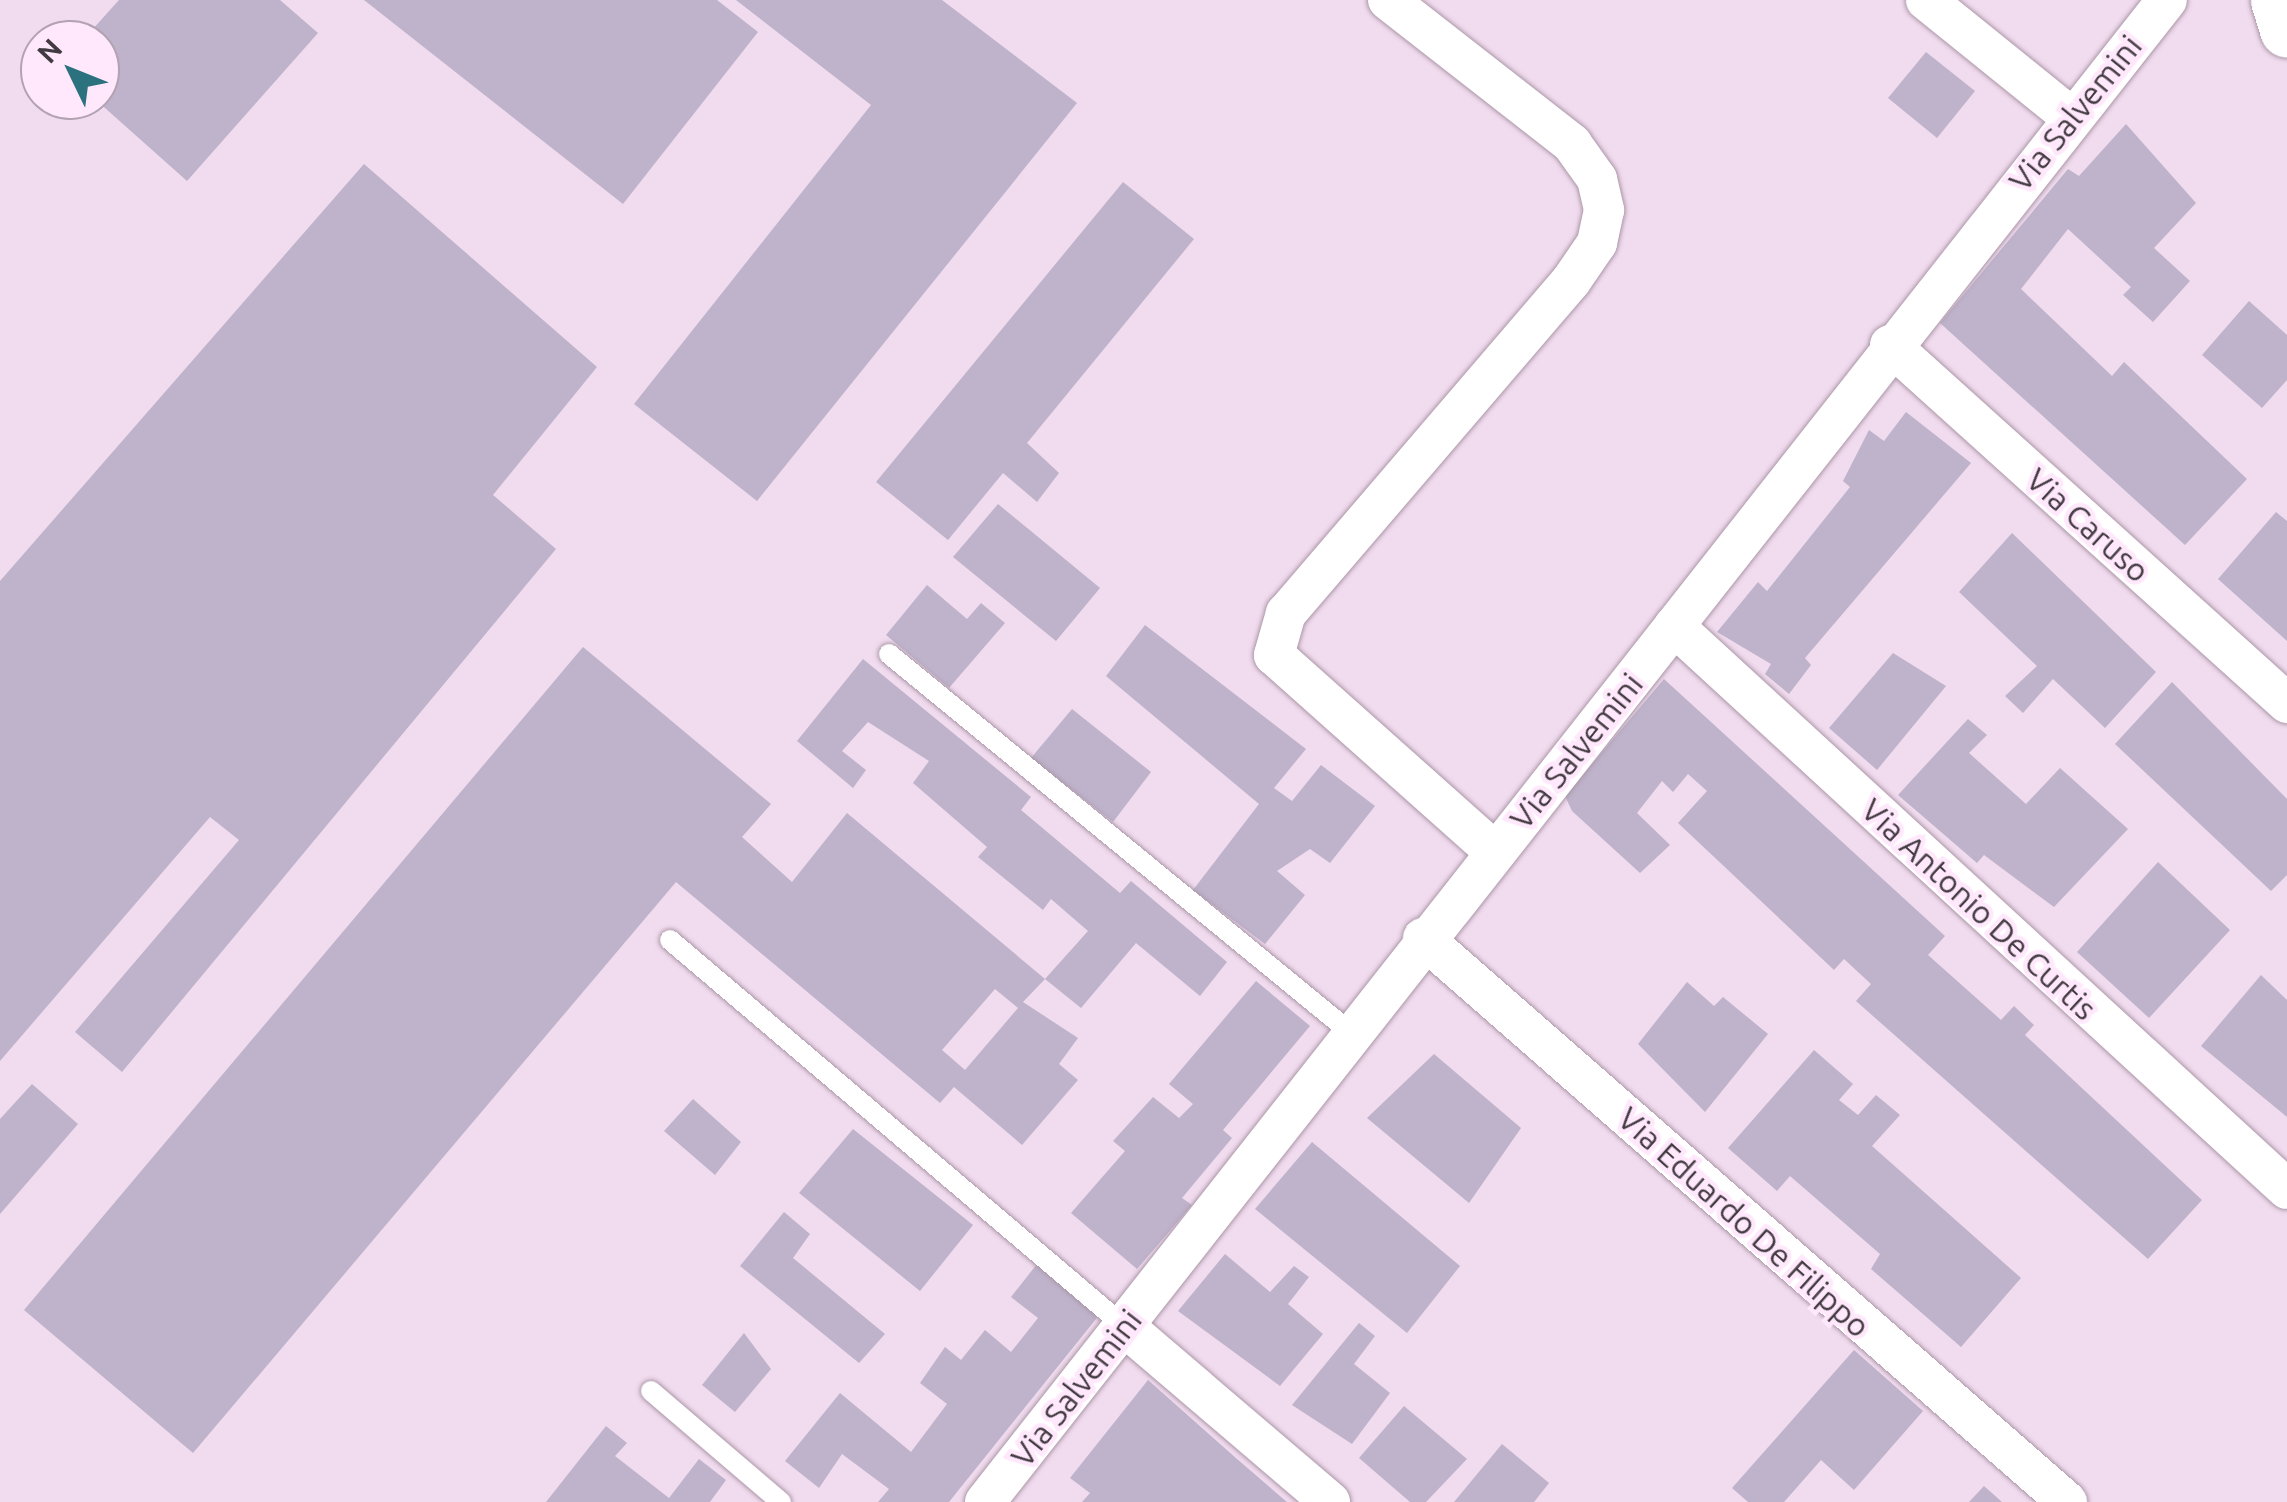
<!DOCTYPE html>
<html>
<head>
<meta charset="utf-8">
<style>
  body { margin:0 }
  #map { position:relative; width:2287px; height:1502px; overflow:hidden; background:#f1dbee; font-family:Ubuntu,sans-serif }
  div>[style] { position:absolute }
  .building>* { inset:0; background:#beb3cb }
  .roads { filter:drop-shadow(0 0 2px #ab97a8) drop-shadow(0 0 2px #ab97a8) }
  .lane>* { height:20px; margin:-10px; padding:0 10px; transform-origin:10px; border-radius:10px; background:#fff }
  .street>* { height:40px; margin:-20px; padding:0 20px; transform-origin:20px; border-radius:20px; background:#fff }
  .secondary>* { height:55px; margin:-27.5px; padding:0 27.5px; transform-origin:27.5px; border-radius:27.5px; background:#fff }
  span { translate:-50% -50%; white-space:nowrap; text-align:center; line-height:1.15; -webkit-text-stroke:9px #ffe8fc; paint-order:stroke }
  .street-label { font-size:32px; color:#423a41 }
  .north { position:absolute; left:20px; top:20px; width:100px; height:100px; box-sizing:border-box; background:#ffe8fc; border:2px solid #b3a2b1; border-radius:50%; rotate:313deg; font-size:28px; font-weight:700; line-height:40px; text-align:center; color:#423a41 }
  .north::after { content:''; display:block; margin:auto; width:35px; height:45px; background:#2b727e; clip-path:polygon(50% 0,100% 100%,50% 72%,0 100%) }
</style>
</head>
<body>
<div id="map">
  <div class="building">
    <div style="clip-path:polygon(119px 0,280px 0,318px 33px,187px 181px,96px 100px,100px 40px,83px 40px)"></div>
    <div style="clip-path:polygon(364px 0,717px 0,758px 32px,623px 204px)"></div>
    <div style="clip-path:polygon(736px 0,942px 0,1077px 103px,757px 501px,634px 404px,871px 105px)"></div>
    <div style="clip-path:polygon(1926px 52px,1975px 91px,1937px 138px,1888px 98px)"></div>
    <div style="clip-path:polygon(2126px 124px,2196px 203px,2154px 248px,2190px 281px,2153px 322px,2123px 295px,2131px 287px,2068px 229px,2021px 289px,2112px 376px,2124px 362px,2247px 479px,2185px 545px,1940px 323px,2068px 169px,2079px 176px)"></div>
    <div style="clip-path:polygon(364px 164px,597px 367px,493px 495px,556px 549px,122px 1072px,75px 1032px,239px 840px,210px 817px,0 1061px,0 581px)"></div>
    <div style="clip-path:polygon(1123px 182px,1194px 239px,1027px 443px,1059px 473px,1037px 502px,1003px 473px,948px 540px,876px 482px)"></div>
    <div style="clip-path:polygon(2249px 301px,2287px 335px,2287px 380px,2262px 408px,2202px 355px)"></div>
    <div style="clip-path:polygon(1906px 412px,1971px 463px,1805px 658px,1811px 665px,1789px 694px,1765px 674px,1771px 664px,1717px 632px,1758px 582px,1767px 591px,1850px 487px,1843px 481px,1869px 430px,1884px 441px)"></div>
    <div style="clip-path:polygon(998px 504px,1100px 588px,1056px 641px,953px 557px)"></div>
    <div style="clip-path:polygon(2276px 512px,2287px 521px,2287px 641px,2218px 579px)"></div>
    <div style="clip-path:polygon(2012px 533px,2156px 672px,2105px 728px,2053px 679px,2023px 713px,2005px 696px,2037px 666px,1959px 592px)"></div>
    <div style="clip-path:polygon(927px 585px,967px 619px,981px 603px,1005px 623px,949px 688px,886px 635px)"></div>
    <div style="clip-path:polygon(1145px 625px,1306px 749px,1274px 788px,1292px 801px,1321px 765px,1375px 806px,1330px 863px,1310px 849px,1277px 871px,1305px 895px,1265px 944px,1193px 890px,1259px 804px,1106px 676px)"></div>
    <div style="clip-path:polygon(evenodd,583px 647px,771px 804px,742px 837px,792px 882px,847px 813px,1045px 979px,1023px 1002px,1078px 1038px,1059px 1064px,1078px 1080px,1022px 1145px,954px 1087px,940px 1103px,676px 882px,193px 1453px,24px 1310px,583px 647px,995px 989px,1018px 1008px,965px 1070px,942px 1050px,995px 989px)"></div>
    <div style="clip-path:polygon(1893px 653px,1946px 686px,1877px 770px,1829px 728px)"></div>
    <div style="clip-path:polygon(863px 659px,1031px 797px,1021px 810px,1120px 893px,1131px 881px,1227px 962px,1200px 996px,1136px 943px,1081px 1008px,1045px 979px,1088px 931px,1051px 899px,1043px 910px,978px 857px,987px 847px,913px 783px,929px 761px,868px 722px,842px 751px,866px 770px,853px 788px,797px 741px)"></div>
    <div style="clip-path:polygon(1664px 679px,1945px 936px,1928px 955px,2001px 1020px,2014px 1006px,2034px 1025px,2025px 1035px,2202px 1200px,2148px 1259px,1856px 1001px,1871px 984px,1844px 959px,1834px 970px,1678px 823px,1707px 791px,1688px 774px,1673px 792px,1662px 781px,1637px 813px,1670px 845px,1640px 873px,1572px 811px,1565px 796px)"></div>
    <div style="clip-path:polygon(2172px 682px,2287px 799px,2287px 875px,2271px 891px,2115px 744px)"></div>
    <div style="clip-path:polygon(1072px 709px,1151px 772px,1113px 822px,1031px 758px)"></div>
    <div style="clip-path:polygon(1968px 719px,1987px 735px,1969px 753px,2026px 804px,2060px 768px,2128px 829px,2054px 907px,1984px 855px,1977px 863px,1898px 795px)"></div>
    <div style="clip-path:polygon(2158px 862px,2230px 930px,2149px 1018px,2077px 952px)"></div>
    <div style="clip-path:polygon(2261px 975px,2287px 1000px,2287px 1117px,2201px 1046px)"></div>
    <div style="clip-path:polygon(1256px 981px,1310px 1026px,1223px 1130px,1232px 1138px,1182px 1198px,1192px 1205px,1137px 1269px,1071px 1213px,1125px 1151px,1113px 1141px,1153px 1097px,1179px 1118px,1193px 1104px,1169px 1084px)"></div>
    <div style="clip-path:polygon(1687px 982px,1714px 1006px,1723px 997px,1768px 1034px,1705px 1112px,1638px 1044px)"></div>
    <div style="clip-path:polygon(1814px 1050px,1853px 1084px,1839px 1100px,1858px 1115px,1876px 1095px,1900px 1115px,1872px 1146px,2021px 1278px,1961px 1347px,1871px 1269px,1880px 1254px,1790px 1176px,1777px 1191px,1728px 1148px)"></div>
    <div style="clip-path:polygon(1434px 1054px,1521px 1128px,1469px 1203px,1367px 1118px)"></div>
    <div style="clip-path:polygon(32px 1084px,78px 1124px,0 1214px,0 1119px)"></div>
    <div style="clip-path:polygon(693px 1099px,741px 1142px,715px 1175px,664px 1131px)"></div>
    <div style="clip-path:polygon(853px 1129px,973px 1225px,920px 1291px,799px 1193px)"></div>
    <div style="clip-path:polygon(1312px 1142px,1460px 1266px,1407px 1333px,1255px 1209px)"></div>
    <div style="clip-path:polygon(784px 1212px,810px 1234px,793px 1258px,885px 1334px,859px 1363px,740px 1266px)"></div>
    <div style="clip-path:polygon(1225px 1254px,1270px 1292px,1294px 1266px,1309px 1277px,1288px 1304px,1323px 1334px,1280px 1386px,1178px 1311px)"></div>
    <div style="clip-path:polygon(1037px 1264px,1100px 1314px,949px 1502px,878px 1502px,889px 1489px,842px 1454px,819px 1488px,785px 1461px,840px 1393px,911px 1452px,947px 1404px,920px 1383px,945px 1347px,961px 1360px,985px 1330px,1011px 1352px,1038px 1318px,1011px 1297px)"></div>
    <div style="clip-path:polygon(1359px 1323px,1375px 1336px,1354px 1364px,1390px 1393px,1352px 1444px,1292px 1405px)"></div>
    <div style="clip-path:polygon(744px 1333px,771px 1369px,735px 1412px,702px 1385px)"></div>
    <div style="clip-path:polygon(1854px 1350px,1923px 1411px,1854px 1490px,1821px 1460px,1784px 1502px,1748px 1502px,1732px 1488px)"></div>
    <div style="clip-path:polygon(1148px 1380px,1237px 1459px,1287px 1502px,1082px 1502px,1090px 1493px,1070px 1478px)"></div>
    <div style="clip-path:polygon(1404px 1406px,1467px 1459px,1426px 1502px,1410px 1502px,1359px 1458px)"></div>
    <div style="clip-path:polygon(606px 1426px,627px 1443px,615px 1456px,669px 1498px,699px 1459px,726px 1480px,710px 1502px,546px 1502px)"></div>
    <div style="clip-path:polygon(1502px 1444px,1549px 1483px,1534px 1502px,1454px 1502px)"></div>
    <div style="clip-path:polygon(1984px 1486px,2002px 1502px,1969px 1502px)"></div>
  </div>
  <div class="roads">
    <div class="lane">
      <div style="left:889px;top:654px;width:596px;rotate:39.35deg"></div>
      <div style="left:670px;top:940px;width:596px;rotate:40.37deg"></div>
      <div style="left:651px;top:1391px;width:171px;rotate:40.5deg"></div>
    </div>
    <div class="street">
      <div style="left:1388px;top:0;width:234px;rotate:38deg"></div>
      <div style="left:1572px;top:144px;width:43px;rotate:54.5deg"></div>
      <div style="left:1597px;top:179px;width:32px;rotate:77deg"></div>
      <div style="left:1604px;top:210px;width:34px;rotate:102deg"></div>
      <div style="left:1597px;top:243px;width:46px;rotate:124.4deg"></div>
      <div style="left:1571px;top:281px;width:438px;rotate:130.6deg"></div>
      <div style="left:1286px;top:613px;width:44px;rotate:105.9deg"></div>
      <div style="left:1274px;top:655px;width:295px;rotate:41.7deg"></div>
      <div style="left:1926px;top:0;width:185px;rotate:38.9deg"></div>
      <div style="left:1890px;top:345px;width:535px;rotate:42.04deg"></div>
      <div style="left:1674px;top:626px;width:832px;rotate:42.57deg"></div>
      <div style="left:1423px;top:938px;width:856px;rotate:41.21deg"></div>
      <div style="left:1124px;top:1326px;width:271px;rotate:40.5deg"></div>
      <div style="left:985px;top:1502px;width:1911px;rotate:-51.8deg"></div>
    </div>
    <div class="secondary">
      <div style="left:2278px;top:0;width:31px;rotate:73deg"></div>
    </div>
  </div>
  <div class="street-label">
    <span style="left:2075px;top:113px;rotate:-51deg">Via Salvemini</span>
    <span style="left:2088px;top:525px;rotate:42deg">Via Caruso</span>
    <span style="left:1576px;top:751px;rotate:-51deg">Via Salvemini</span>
    <span style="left:1979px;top:909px;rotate:43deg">Via Antonio De Curtis</span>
    <span style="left:1744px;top:1222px;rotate:42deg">Via Eduardo De Filippo</span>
    <span style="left:1076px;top:1388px;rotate:-52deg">Via Salvemini</span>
  </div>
  <div class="north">N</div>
</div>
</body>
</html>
